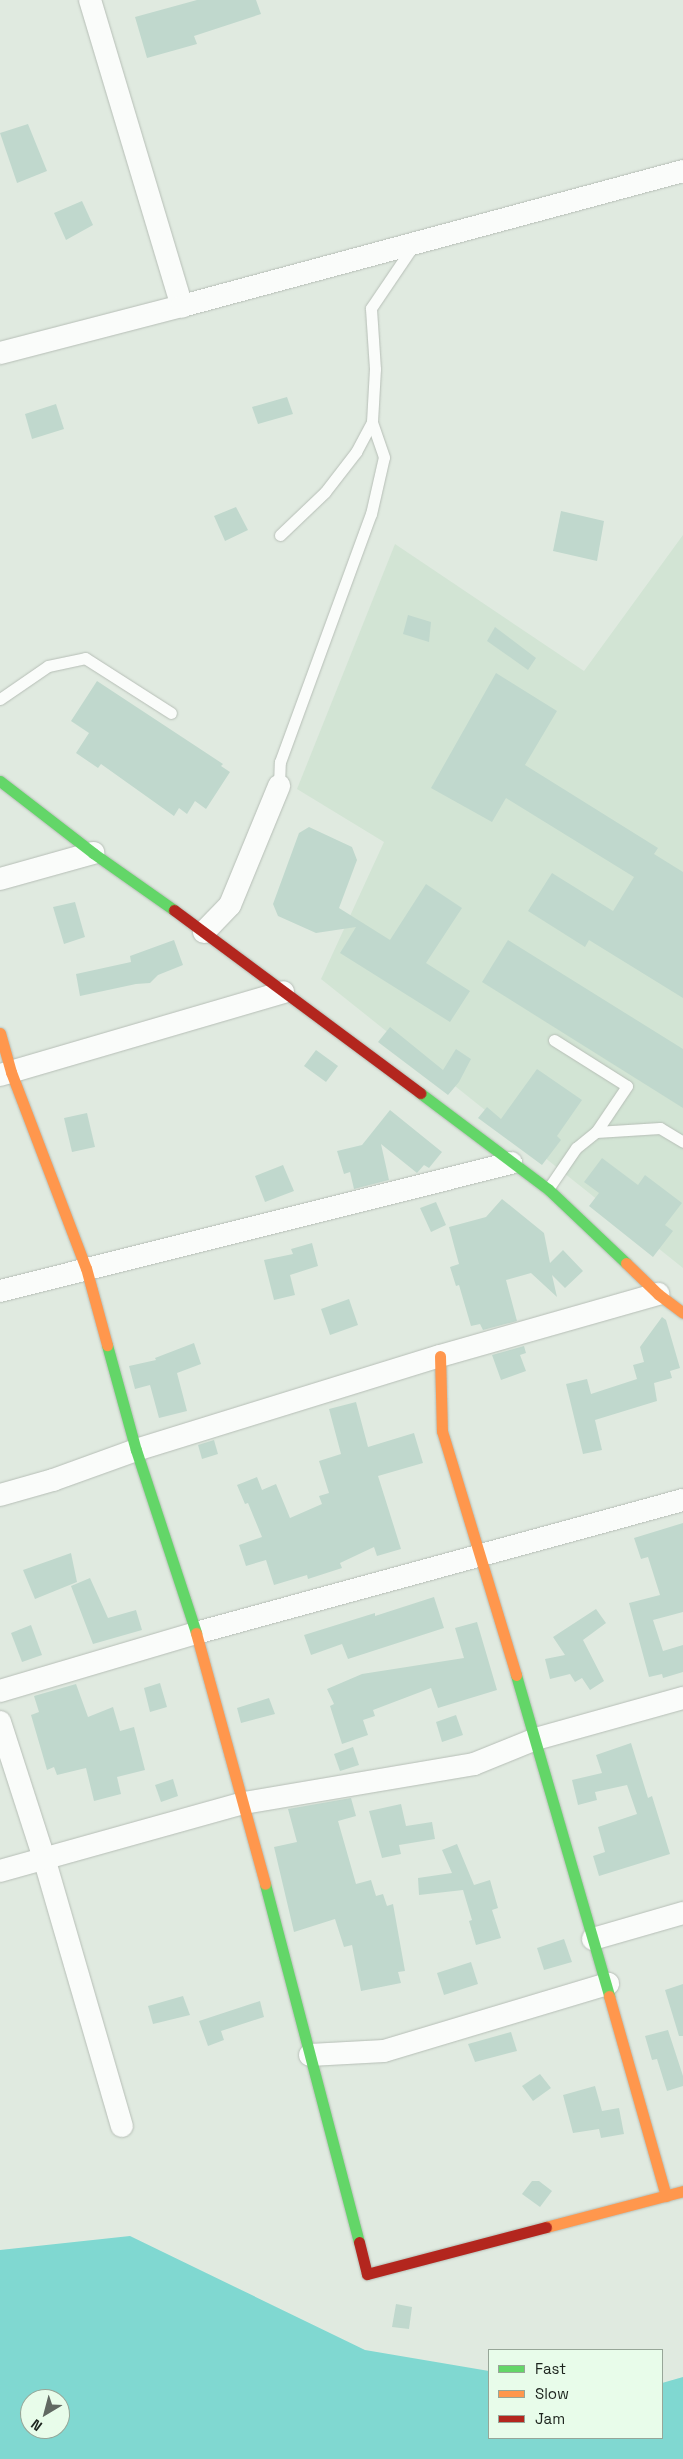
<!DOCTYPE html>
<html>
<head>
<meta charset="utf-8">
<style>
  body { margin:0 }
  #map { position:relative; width:683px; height:2459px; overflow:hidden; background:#e0eae0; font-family:"Space Grotesk",sans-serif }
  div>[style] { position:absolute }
  .built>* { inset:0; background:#d2e4d4 }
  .water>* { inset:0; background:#80d8d1 }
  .building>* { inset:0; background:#c0d8cd }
  .roads { filter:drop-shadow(0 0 1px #b6beb6) drop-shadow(0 0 1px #b6beb6) }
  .lane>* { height:11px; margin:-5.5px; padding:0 5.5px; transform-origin:5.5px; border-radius:5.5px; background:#fafcfa }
  .street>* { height:22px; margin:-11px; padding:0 11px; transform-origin:11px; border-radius:11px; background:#fafcfa }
  .fast>* { height:11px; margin:-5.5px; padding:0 5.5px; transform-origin:5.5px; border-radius:5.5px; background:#63d668 }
  .slow>* { height:11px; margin:-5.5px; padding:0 5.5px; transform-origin:5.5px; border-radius:5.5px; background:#ff974d }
  .jam>* { height:11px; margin:-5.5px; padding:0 5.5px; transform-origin:5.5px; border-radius:5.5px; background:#b3261e }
  span { translate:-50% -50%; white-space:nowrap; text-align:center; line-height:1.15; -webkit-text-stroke:4px #e8fcea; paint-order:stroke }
  .legend { position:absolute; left:488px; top:2349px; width:175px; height:90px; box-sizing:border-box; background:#e8fcea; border:1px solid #97a698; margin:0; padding:6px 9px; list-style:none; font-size:15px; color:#1d241e }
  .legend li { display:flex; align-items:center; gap:10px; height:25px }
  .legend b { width:25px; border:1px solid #97a698 }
  .north { position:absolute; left:20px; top:2389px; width:50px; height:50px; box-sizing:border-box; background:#e8fcea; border:1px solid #97a698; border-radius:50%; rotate:217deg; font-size:14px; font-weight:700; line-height:20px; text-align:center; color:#1d241e }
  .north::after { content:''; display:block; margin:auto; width:18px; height:22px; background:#616962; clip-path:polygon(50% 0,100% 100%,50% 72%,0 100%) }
</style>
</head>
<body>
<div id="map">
  <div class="built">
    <div style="clip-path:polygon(683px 535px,683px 1268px,321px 979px,384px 842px,297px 789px,395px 544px,584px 671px)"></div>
  </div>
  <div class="water">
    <div style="clip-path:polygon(evenodd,130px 2236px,365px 2350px,489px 2371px,489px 2438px,662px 2438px,662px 2383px,683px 2377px,683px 2459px,0 2459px,0 2250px,130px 2236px,30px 2399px,60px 2399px,60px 2429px,30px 2429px,30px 2399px)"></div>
  </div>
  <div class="building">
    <div style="clip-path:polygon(197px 0,256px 0,261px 14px,194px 36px,197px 44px,147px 58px,135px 17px)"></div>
    <div style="clip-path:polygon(28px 124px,47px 171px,17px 183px,0 133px)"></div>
    <div style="clip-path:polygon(82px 201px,93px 225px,66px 240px,54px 213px)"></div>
    <div style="clip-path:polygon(287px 397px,293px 414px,258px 424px,252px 407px)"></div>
    <div style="clip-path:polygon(56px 404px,64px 429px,32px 439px,25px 414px)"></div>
    <div style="clip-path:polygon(236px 507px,248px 530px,225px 541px,214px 516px)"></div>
    <div style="clip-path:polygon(561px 511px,604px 521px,597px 561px,553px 551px)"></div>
    <div style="clip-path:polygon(408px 615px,431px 622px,429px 642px,403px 634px)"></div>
    <div style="clip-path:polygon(495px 627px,536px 658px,528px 670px,487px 641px)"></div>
    <div style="clip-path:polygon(496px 673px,557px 711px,525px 765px,658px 848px,654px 854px,683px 872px,683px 998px,589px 940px,585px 947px,528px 911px,552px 873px,613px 911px,634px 877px,506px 798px,492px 822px,431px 788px)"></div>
    <div style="clip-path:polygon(97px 681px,223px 764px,221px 766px,230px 772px,206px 809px,195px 801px,187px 814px,179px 808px,174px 816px,101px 764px,98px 768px,76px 753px,89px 733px,71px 721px)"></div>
    <div style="clip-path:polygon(309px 827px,352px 847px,357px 860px,339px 908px,390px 940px,426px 884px,462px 908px,426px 963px,470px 991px,450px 1022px,340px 953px,356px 927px,316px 933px,278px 916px,273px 904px,299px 833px)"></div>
    <div style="clip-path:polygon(75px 902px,85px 937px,64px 944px,53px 907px)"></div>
    <div style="clip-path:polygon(174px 940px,183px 965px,158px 975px,150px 983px,136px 984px,80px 996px,76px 974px,131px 962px,130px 956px)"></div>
    <div style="clip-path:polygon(508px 940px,683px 1049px,683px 1108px,482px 982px)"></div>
    <div style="clip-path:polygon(390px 1027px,443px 1070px,456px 1049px,471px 1059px,459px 1082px,448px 1095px,378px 1042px)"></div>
    <div style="clip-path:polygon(316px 1050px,338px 1066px,326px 1082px,304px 1066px)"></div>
    <div style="clip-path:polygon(537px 1069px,582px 1100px,557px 1136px,561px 1140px,542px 1165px,478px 1118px,487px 1107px,501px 1119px)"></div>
    <div style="clip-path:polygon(390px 1110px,442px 1152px,429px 1168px,424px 1165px,417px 1173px,381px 1144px,389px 1180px,354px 1189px,350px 1172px,344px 1174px,337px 1151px,362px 1145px)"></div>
    <div style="clip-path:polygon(87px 1113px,95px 1147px,72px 1152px,64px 1118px)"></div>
    <div style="clip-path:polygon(602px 1158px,638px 1185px,645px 1175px,682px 1203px,665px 1225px,673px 1231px,653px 1257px,589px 1206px,599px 1193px,584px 1182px)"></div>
    <div style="clip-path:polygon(283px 1165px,294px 1191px,265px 1202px,255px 1176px)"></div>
    <div style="clip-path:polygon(502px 1199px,544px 1233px,550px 1263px,563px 1250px,583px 1271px,565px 1288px,552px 1275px,557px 1297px,531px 1273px,506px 1280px,517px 1321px,483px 1330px,480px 1324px,471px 1326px,459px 1285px,456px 1286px,450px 1267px,459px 1264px,449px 1227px,486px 1217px)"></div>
    <div style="clip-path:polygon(436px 1202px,446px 1225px,431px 1232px,420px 1208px)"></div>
    <div style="clip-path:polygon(312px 1243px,318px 1266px,290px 1275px,295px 1295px,274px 1300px,264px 1260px,293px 1254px,291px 1249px)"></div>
    <div style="clip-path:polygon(349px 1299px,358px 1325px,330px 1335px,321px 1309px)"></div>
    <div style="clip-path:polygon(662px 1317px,666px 1320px,680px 1368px,670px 1371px,672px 1378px,654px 1383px,657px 1401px,595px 1420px,602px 1450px,583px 1454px,566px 1384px,587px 1379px,591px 1394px,637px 1379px,633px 1365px,644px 1362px,640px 1347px)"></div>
    <div style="clip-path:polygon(194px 1343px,201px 1364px,177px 1373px,187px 1411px,159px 1418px,150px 1385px,135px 1389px,129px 1366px,156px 1360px,155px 1358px)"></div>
    <div style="clip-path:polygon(524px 1346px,526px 1353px,520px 1355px,526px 1371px,501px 1380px,492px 1355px)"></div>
    <div style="clip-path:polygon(356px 1402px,368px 1447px,414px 1433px,423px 1463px,378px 1476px,401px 1549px,377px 1556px,374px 1547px,340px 1563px,342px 1568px,308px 1579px,307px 1575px,274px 1585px,266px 1560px,246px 1566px,239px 1545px,262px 1537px,248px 1503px,245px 1504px,237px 1485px,257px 1477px,262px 1490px,276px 1484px,290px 1518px,322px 1504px,319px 1496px,329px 1493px,319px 1461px,341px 1454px,329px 1409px)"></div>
    <div style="clip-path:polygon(214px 1440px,218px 1454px,202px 1459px,198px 1445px)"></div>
    <div style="clip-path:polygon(683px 1523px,683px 1612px,653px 1620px,663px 1651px,683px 1645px,683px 1672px,663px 1678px,662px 1674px,649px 1677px,629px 1603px,660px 1595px,648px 1557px,641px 1559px,634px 1538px)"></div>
    <div style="clip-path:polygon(71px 1553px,77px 1582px,35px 1599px,23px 1570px)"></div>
    <div style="clip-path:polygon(90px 1578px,108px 1618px,136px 1610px,142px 1630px,93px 1644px,71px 1586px)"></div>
    <div style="clip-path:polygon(434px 1597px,444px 1628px,348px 1659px,342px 1644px,311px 1655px,304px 1635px,375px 1613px,375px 1616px)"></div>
    <div style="clip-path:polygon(596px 1609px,606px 1623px,583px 1640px,604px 1681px,590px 1690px,582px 1678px,575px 1682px,570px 1674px,550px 1679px,545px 1659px,565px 1655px,553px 1637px)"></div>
    <div style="clip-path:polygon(477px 1622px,497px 1690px,438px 1708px,431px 1688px,373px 1710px,375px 1716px,363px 1720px,368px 1735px,342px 1744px,330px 1706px,334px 1704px,327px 1689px,362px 1674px,464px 1658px,455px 1628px)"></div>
    <div style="clip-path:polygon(31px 1625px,42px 1655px,22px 1662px,11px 1633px)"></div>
    <div style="clip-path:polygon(160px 1683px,167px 1707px,150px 1712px,144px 1688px)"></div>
    <div style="clip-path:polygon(76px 1684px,88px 1717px,113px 1707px,120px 1731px,134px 1727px,145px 1770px,117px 1777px,121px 1794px,94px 1801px,86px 1768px,57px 1775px,54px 1767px,47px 1770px,31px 1715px,39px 1712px,34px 1696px)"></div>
    <div style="clip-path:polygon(269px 1698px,275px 1714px,241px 1723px,237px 1708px)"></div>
    <div style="clip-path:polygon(456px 1715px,463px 1735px,442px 1742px,436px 1722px)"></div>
    <div style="clip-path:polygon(631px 1743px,648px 1798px,652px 1796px,670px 1854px,599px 1876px,593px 1856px,605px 1852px,598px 1827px,637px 1814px,627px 1785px,595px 1792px,597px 1800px,578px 1805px,572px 1780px,602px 1773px,596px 1755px)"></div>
    <div style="clip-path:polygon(353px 1747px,359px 1765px,340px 1771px,334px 1754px)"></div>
    <div style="clip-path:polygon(173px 1779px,178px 1796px,161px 1802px,155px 1785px)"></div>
    <div style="clip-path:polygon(351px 1798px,356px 1816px,338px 1821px,356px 1884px,371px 1880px,376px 1896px,383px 1894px,387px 1906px,393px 1904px,405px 1971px,398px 1972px,401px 1983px,361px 1991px,352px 1945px,344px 1947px,335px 1919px,294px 1932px,274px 1847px,297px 1842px,288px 1809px)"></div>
    <div style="clip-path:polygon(401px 1804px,406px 1826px,432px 1822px,435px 1839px,399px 1845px,401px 1854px,382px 1858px,369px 1811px)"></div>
    <div style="clip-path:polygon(457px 1844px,474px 1885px,490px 1880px,498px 1908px,492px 1910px,501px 1938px,476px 1945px,469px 1921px,472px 1920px,463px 1890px,419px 1895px,418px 1878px,452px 1873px,442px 1850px)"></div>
    <div style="clip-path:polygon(564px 1939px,572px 1962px,544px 1970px,537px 1948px)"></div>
    <div style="clip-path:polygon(471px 1962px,478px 1984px,444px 1995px,437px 1973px)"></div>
    <div style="clip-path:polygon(683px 1984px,683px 2036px,679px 2036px,665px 1990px)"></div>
    <div style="clip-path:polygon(183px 1996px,190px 2015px,153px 2024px,148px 2006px)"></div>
    <div style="clip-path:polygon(260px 2001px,264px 2017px,221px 2031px,224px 2040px,208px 2046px,199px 2021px)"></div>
    <div style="clip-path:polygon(668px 2030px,683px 2076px,683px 2086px,667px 2091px,657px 2059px,652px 2060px,645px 2036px)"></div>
    <div style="clip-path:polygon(511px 2032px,517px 2051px,475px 2062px,468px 2044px)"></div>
    <div style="clip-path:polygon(540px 2074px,551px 2088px,533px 2101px,522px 2086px)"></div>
    <div style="clip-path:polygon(595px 2086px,602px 2111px,619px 2108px,624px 2134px,601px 2138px,599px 2129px,573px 2133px,563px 2095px)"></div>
    <div style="clip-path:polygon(532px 2181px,539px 2181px,552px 2191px,540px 2207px,522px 2194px)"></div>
    <div style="clip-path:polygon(396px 2304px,412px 2307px,409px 2329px,392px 2327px)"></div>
  </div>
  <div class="roads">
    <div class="lane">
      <div style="left:280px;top:535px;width:62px;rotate:-43.7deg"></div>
      <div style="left:325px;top:492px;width:51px;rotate:-52.2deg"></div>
      <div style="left:356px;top:452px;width:34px;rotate:-62deg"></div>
      <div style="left:0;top:699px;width:58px;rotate:-34.5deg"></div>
      <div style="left:48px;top:666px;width:38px;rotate:-12deg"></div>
      <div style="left:85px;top:658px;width:102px;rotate:32.6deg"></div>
      <div style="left:279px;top:786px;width:24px;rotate:-88deg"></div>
      <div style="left:280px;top:762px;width:264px;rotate:-69.9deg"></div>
      <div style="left:371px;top:514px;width:58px;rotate:-77.2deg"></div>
      <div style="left:384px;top:457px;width:37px;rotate:-109deg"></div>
      <div style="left:372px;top:422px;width:53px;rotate:-86.8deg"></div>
      <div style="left:375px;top:369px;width:61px;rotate:-93.8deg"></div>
      <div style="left:371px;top:308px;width:75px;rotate:-55.9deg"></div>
      <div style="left:554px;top:1040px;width:86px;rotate:32.2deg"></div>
      <div style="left:627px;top:1086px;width:55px;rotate:124deg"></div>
      <div style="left:548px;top:1189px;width:50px;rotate:-55.7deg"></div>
      <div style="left:576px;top:1148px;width:26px;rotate:-39deg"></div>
      <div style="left:596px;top:1132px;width:64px;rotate:-3.6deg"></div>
      <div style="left:660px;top:1128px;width:27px;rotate:31deg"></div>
    </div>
    <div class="street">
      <div style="left:90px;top:0;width:320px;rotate:73.3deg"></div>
      <div style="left:0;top:353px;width:188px;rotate:-14.5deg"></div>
      <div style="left:182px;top:306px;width:519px;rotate:-15.08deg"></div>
      <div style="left:0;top:879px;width:97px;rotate:-15.6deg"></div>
      <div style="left:204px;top:932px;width:37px;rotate:-46deg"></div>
      <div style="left:230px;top:905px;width:129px;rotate:-67.6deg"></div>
      <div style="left:0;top:1075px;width:295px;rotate:-16.3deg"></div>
      <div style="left:0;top:1291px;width:527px;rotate:-14.06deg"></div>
      <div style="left:0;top:1495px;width:55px;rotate:-15.8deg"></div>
      <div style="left:53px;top:1480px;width:88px;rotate:-19.9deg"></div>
      <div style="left:136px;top:1450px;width:318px;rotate:-17.2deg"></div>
      <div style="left:440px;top:1356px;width:227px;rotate:-15.9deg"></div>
      <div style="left:0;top:1691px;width:204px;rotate:-16.5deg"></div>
      <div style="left:196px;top:1633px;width:505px;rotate:-15.28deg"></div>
      <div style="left:0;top:1722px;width:143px;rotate:72.1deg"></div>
      <div style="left:44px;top:1858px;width:279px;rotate:73.8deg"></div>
      <div style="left:0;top:1871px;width:253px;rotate:-15.6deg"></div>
      <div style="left:244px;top:1803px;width:233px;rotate:-9.6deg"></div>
      <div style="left:474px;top:1764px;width:67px;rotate:-22deg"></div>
      <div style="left:536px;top:1739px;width:153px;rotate:-15.6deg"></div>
      <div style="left:593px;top:1939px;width:94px;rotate:-16.1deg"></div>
      <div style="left:310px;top:2055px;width:74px;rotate:-3.1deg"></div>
      <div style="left:384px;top:2051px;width:234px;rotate:-16.7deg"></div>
    </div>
    <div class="fast">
      <div style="left:0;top:781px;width:118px;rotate:37.7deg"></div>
      <div style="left:93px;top:853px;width:99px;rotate:35.1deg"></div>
      <div style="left:420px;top:1093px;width:160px;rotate:36.9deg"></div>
      <div style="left:548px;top:1189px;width:108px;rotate:43.5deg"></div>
      <div style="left:107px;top:1345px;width:109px;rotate:74.6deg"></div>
      <div style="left:136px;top:1450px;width:193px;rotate:71.8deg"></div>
      <div style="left:516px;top:1675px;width:334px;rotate:73.8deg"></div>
      <div style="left:265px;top:1884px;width:370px;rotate:75.3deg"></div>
    </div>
    <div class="slow">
      <div style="left:0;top:1033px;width:41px;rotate:74.2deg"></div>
      <div style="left:11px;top:1072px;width:210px;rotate:69.1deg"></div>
      <div style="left:86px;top:1268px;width:80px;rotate:74.7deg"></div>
      <div style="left:626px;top:1263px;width:45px;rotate:44.1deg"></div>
      <div style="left:658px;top:1294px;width:31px;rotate:37deg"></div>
      <div style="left:440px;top:1356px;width:75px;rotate:88.5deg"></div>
      <div style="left:442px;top:1431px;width:255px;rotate:73.1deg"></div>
      <div style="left:196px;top:1633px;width:260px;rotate:74.6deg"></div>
      <div style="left:609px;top:1996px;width:208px;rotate:74.1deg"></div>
      <div style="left:546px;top:2227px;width:142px;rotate:-14.7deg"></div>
    </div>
    <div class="jam">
      <div style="left:174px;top:910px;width:307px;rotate:36.6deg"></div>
      <div style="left:359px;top:2242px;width:33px;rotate:76deg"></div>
      <div style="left:367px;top:2274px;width:185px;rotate:-14.7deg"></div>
    </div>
  </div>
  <ul class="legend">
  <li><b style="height:6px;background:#63d668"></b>Fast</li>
  <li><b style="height:6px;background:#ff974d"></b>Slow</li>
  <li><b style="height:6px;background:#b3261e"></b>Jam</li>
  </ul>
  <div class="north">N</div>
</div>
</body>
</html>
